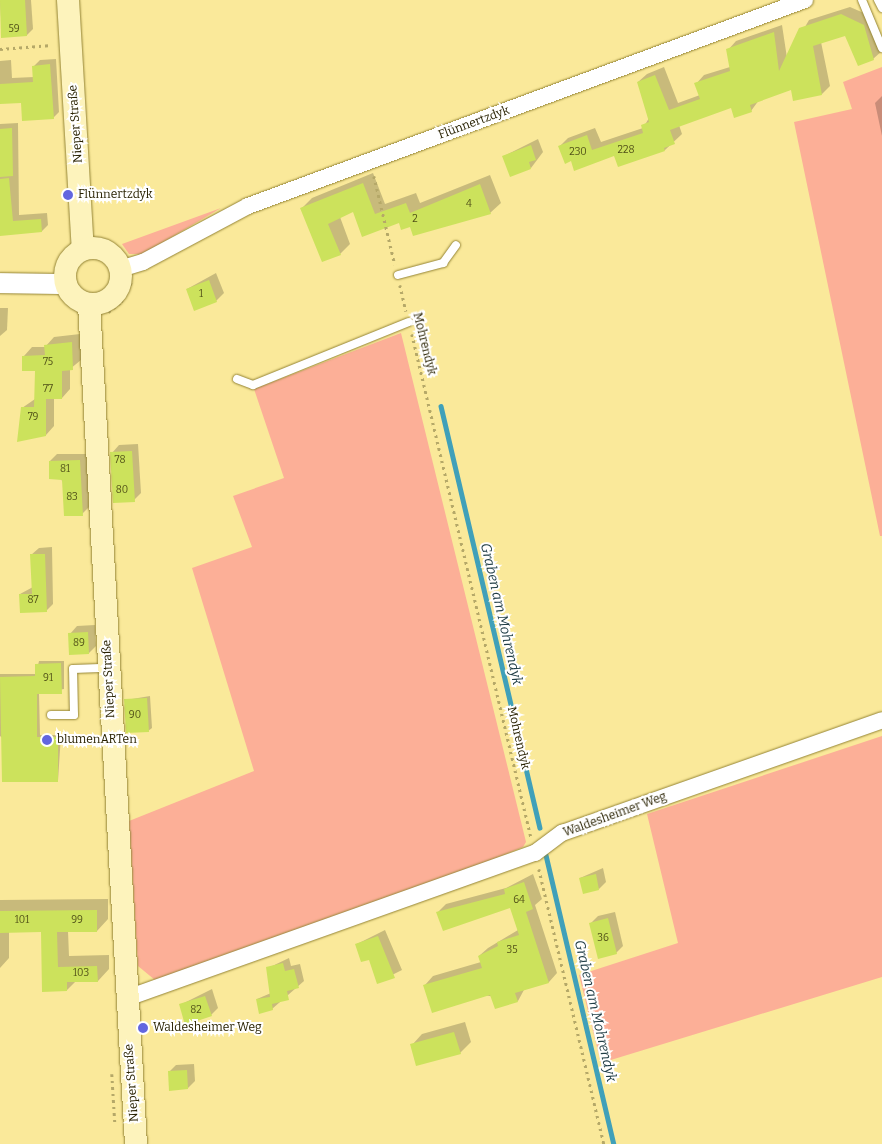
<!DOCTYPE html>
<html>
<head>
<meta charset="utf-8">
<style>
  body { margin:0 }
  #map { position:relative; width:882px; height:1144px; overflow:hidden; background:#fae99a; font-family:Bitter,serif }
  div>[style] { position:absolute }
  .green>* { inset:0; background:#fcaf97 }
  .shadow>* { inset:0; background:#0003 }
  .stream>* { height:4.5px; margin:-2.25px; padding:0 2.25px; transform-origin:2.25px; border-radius:2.25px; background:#40a0b9 }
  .building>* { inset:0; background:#cce25c }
  .path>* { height:2.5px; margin-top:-1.25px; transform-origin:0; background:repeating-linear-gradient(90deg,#b5a868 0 2.5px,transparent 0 6.5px) }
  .roads { filter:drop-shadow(0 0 1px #948435) drop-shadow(0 0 1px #948435) }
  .service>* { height:8px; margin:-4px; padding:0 4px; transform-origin:4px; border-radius:4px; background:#fff }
  .minor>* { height:16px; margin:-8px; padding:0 8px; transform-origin:8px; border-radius:8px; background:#fff }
  .tertiary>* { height:20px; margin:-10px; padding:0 10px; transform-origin:10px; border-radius:10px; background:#fff }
  .secondary>* { height:22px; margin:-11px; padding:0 11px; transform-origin:11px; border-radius:11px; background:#fdf3bc }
  .secondary>.ring { margin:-11px; padding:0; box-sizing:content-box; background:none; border:22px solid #fdf3bc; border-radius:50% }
  .dots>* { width:14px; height:14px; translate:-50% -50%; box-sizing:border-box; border:2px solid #fff; border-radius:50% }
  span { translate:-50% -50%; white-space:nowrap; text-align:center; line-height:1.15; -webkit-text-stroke:4px #fff; paint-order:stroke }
  .number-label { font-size:10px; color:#515118 }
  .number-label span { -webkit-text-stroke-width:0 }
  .street-label { font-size:12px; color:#282101 }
  .poi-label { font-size:12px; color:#282101 }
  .left { translate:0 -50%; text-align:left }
  .water-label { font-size:14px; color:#213e46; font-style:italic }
</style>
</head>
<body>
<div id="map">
  <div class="green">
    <div style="clip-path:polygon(882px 67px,882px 536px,880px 536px,794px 122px,852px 109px,843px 82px)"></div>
    <div style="clip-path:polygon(221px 208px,143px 254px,129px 254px,122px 244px)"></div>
    <div style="clip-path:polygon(401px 333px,526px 842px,523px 847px,458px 874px,155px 980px,138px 966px,129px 821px,254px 771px,192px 568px,252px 547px,233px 496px,284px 478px,254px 389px)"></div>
    <div style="clip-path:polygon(882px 736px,882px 977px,601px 1063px,579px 975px,678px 943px,647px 814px)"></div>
  </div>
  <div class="shadow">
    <div style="clip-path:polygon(0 0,31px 0,33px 29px,27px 35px,2px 36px)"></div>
    <div style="clip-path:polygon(850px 7px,873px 17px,882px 51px,873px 59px,846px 34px,821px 42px,830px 86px,822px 94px,792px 89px,759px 100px,751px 111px,731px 107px,679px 125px,682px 134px,665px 150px,572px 160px,560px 146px,568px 138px,595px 128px,601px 142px,643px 128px,649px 118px,638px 82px,647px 74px,664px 67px,678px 103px,700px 95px,696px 84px,704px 75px,730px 67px,728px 50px,736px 41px,782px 25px,787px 58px,809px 20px)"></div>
    <div style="clip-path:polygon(56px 59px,59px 112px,53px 118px,22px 101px,0 103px,0 61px,11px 60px,12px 78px,34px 77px,34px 66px,40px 60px)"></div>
    <div style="clip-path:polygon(882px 96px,882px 136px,875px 103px)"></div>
    <div style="clip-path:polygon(18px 123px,19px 215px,47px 213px,48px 225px,42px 231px,0 234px,0 124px)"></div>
    <div style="clip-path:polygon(538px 139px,543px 152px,531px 168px,504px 156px)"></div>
    <div style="clip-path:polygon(373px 173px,385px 204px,416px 193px,420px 203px,490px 175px,501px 203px,490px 213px,410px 225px,353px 210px,340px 217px,350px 244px,340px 254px,302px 208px,312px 198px)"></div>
    <div style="clip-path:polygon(216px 273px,224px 293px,216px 301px,187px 289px)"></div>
    <div style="clip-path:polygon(0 308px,8px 308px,7px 330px,0 336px)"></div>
    <div style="clip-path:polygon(80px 334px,81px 360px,70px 369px,70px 389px,62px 398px,54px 398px,54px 426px,46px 435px,22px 408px,35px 399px,36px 370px,24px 356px,32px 347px,45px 347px,54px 337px)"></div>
    <div style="clip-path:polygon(138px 444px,141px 493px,134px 500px,112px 453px,119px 445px)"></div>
    <div style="clip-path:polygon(57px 454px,87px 454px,89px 507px,82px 514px,50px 461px)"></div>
    <div style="clip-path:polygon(52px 547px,53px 604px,46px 611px,20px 594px,33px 587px,31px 555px,39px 548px)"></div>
    <div style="clip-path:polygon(95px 625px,96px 646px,89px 653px,70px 634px,77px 626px)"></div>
    <div style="clip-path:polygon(39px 661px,64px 661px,64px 689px,39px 693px,40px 735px,61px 735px,58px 781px,0 736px,0 674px,36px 674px)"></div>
    <div style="clip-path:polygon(150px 696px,152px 728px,148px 731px,126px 700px)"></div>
    <div style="clip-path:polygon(603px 868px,606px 882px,599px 889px,580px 878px)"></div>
    <div style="clip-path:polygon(533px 874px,542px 899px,535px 905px,557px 973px,549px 982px,525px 988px,518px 1001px,425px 985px,433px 976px,481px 962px,479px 956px,488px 948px,518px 930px,511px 907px,438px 912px,446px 904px,506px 888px)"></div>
    <div style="clip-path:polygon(108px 899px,108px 919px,97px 931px,68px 931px,69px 956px,109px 955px,109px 969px,98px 981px,76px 981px,67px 990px,43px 931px,9px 931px,9px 958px,0 968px,0 900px)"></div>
    <div style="clip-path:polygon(615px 912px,623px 946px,616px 953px,591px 923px,598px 916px)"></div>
    <div style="clip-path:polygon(385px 930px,402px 970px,378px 982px,370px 958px,357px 944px)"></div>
    <div style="clip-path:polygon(289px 958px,291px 966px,300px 964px,304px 981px,272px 1009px,257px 999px,271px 993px,268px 968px)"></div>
    <div style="clip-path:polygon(212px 989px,218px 1008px,211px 1015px,180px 1005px)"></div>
    <div style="clip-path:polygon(465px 1022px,471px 1042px,460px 1053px,412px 1045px,422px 1034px)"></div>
    <div style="clip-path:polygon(194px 1064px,195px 1081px,188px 1088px,169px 1072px,176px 1065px)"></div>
  </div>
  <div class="stream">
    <div style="left:441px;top:406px;width:433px;rotate:76.8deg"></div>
    <div style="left:546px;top:855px;width:297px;rotate:76.8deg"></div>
  </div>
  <div class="building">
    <div style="clip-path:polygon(0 0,25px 0,27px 36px,1px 38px)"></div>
    <div style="clip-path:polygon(841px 14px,864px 25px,874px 60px,858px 66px,845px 36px,813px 46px,822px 95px,793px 101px,791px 90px,750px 105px,752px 112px,734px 118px,731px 108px,670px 130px,675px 144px,664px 148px,665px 151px,618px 167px,614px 156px,574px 171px,571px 161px,565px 164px,558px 146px,587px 135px,592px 150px,643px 133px,641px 125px,649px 122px,637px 82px,655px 75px,669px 110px,700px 99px,694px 83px,730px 71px,726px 49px,774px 32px,779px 71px,799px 28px)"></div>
    <div style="clip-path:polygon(50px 64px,54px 119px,22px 121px,21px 103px,0 104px,0 84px,33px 82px,32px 66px)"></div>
    <div style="clip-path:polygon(12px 128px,13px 176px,0 177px,0 129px)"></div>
    <div style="clip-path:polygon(531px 145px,536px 160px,529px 162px,531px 169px,510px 177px,502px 156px)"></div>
    <div style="clip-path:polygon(9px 178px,13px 221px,41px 219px,42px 232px,0 236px,0 179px)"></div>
    <div style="clip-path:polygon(363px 183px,375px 214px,406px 203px,410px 213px,480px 184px,491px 214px,413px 236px,410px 227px,401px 230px,399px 223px,362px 237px,353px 212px,328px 224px,341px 255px,322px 262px,300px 208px)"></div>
    <div style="clip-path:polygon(209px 280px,217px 302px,194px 311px,186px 289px)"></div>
    <div style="clip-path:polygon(72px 342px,73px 370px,62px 371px,62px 399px,46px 399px,46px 436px,17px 442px,21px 407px,34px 407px,35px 371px,22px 371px,22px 356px,45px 355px,44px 345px)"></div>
    <div style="clip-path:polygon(132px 451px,135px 502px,113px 503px,110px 452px)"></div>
    <div style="clip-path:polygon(80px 460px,83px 516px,64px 516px,62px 480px,49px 479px,49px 461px)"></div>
    <div style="clip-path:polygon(30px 554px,45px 554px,47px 612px,20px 613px,19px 594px,32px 594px)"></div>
    <div style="clip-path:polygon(88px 632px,89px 654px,69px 655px,68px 633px)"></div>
    <div style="clip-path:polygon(61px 663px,62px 694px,37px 694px,37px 737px,58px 737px,58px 782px,2px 782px,0 677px,35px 676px,35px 664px)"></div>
    <div style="clip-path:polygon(147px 698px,149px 732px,126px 733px,124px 699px)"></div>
    <div style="clip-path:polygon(596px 874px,599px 890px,583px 894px,579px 878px)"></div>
    <div style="clip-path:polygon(524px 882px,533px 909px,526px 912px,549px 983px,515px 993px,518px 1002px,495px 1009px,490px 995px,432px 1013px,423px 985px,482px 968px,478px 956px,498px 946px,497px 942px,519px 935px,510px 908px,443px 931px,436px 912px,505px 894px,504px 889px)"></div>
    <div style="clip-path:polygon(97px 910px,97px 932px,57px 932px,58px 967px,97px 966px,98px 982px,67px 982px,67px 991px,42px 992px,41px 932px,0 933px,0 911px)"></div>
    <div style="clip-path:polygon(608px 918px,617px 954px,598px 959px,589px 923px)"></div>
    <div style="clip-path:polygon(378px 936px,395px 978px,377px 984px,369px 960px,361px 962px,355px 944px)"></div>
    <div style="clip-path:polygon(283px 963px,285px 971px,294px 969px,299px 988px,287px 991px,289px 1000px,272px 1004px,273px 1010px,259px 1014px,256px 999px,270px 997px,266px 967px)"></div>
    <div style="clip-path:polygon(205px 996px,212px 1016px,185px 1025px,179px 1004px)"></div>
    <div style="clip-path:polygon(454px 1032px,461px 1054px,416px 1066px,410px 1044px)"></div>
    <div style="clip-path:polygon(187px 1070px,188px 1089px,169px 1091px,168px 1071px)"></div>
  </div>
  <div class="path">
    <div style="left:0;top:49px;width:52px;rotate:-4.4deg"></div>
    <div style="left:374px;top:176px;width:91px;rotate:76.7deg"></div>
    <div style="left:101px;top:239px;width:24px;rotate:30deg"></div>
    <div style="left:57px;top:266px;width:17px;rotate:-62deg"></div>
    <div style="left:400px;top:285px;width:27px;rotate:77deg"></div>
    <div style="left:108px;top:312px;width:16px;rotate:-38deg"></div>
    <div style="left:121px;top:302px;width:22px;rotate:-63deg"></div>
    <div style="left:412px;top:334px;width:517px;rotate:76.69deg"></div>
    <div style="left:539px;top:869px;width:283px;rotate:76.7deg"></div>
    <div style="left:112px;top:1074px;width:49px;rotate:86.5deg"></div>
  </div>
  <div class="roads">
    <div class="service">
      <div style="left:862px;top:0;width:52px;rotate:67.4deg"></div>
      <div style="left:878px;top:0;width:9px;rotate:63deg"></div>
      <div style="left:398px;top:275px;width:47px;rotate:-14.9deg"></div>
      <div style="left:443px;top:263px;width:22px;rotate:-54deg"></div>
      <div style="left:237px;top:379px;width:17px;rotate:21deg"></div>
      <div style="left:253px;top:385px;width:168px;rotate:-22deg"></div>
      <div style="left:51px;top:715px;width:23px"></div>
      <div style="left:74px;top:715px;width:46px;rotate:-91.2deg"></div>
      <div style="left:73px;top:669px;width:34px;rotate:-2deg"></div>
    </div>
    <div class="minor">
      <div style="left:120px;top:269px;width:24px;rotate:-17deg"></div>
      <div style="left:143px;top:262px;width:119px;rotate:-28.1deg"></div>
      <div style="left:248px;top:206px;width:594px;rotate:-20.3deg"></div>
      <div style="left:127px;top:998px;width:433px;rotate:-19.6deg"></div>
      <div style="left:535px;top:853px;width:34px;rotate:-37deg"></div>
      <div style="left:562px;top:833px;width:339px;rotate:-19.4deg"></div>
    </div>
    <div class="tertiary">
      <div style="left:0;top:283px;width:66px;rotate:0.9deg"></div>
    </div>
    <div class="secondary">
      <div style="left:68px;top:0;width:249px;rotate:86.6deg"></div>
      <div class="ring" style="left:65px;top:248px;width:34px;height:34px"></div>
      <div style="left:89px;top:304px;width:841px;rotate:86.8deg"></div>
    </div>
  </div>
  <div class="dots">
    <div style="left:68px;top:195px;background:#6266df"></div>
    <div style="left:47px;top:740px;background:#6266df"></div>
    <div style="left:143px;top:1028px;background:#6266df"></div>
  </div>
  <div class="number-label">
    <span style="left:14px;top:30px">59</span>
    <span style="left:626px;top:151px">228</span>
    <span style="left:578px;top:153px">230</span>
    <span style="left:469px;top:205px">4</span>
    <span style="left:415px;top:220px">2</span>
    <span style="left:201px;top:295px">1</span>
    <span style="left:48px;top:363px">75</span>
    <span style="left:48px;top:390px">77</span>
    <span style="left:33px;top:418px">79</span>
    <span style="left:120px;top:461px">78</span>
    <span style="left:65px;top:470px">81</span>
    <span style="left:122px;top:491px">80</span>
    <span style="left:72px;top:498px">83</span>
    <span style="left:33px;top:601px">87</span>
    <span style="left:79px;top:644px">89</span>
    <span style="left:48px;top:679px">91</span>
    <span style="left:135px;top:716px">90</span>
    <span style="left:519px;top:901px">64</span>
    <span style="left:22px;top:921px">101</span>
    <span style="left:77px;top:921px">99</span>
    <span style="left:603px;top:939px">36</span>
    <span style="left:512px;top:951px">35</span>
    <span style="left:81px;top:974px">103</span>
    <span style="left:196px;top:1011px">82</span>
  </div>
  <div class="street-label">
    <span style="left:474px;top:123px;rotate:-20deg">Flünnertzdyk</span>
    <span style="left:76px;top:124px;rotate:-94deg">Nieper Straße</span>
    <span style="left:424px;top:344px;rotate:76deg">Mohrendyk</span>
    <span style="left:109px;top:679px;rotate:-93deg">Nieper Straße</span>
    <span style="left:518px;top:738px;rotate:77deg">Mohrendyk</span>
    <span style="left:615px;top:815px;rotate:-20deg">Waldesheimer Weg</span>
    <span style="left:132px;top:1083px;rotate:-94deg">Nieper Straße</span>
  </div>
  <div class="poi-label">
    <span class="left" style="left:78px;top:195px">Flünnertzdyk</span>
    <span class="left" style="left:57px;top:740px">blumenARTen</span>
    <span class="left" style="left:153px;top:1028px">Waldesheimer Weg</span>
  </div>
  <div class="water-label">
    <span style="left:501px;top:614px;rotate:77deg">Graben am Mohrendyk</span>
    <span style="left:595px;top:1011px;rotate:77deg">Graben am Mohrendyk</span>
  </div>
</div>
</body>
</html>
